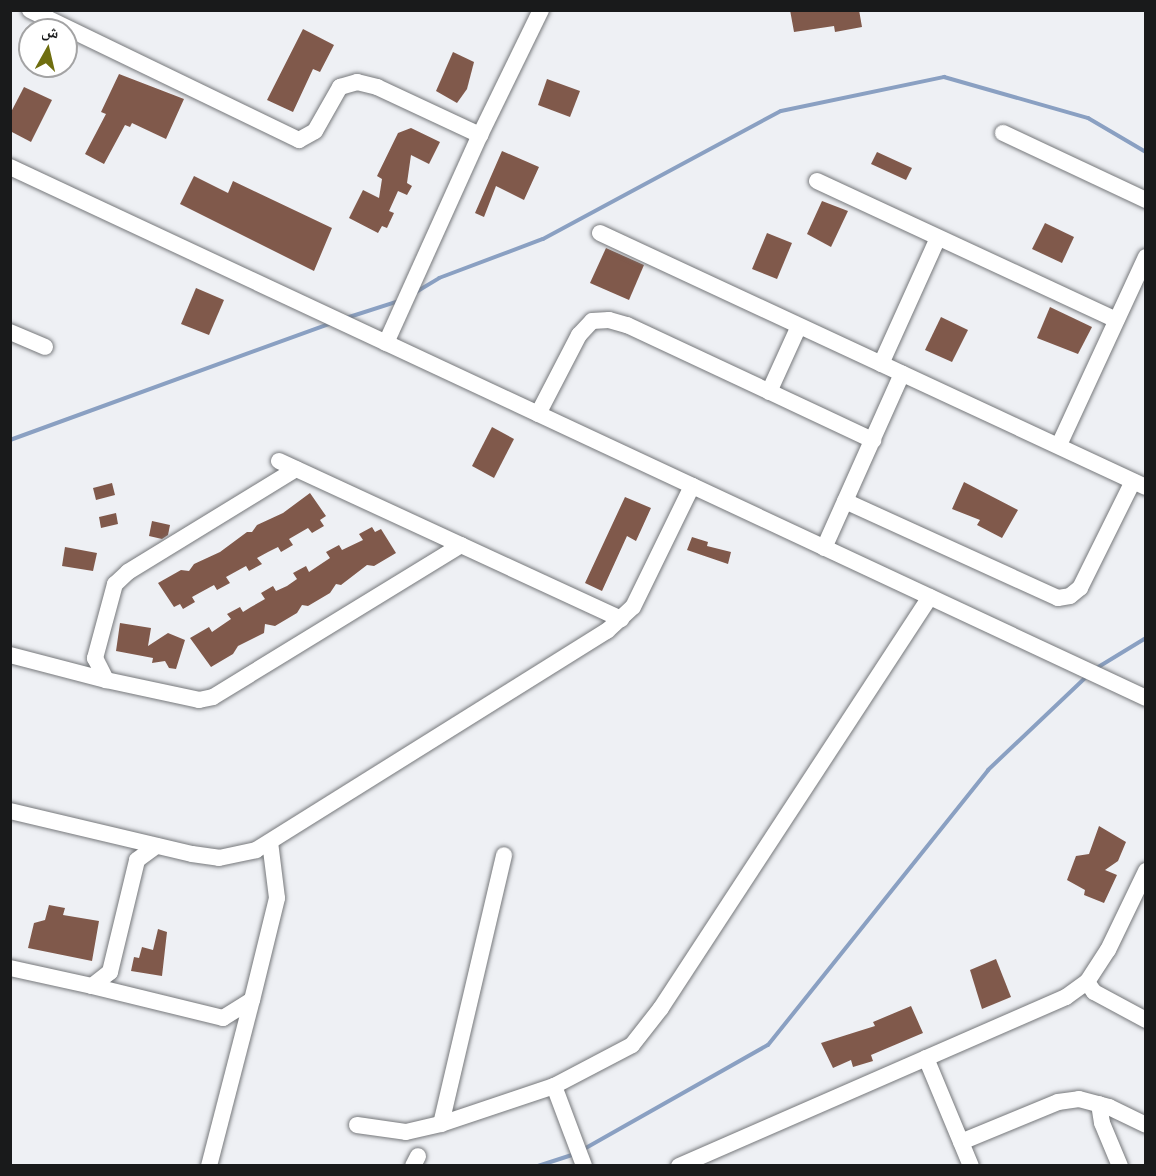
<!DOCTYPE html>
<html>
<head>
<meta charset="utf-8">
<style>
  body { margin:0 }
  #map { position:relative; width:1156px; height:1176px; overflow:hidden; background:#eef0f4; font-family:"Work Sans","Noto Naskh Arabic",sans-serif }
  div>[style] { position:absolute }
  .stream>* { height:4px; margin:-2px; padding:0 2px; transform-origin:2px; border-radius:2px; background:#8aa0c2 }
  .building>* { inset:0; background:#80594b }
  .roads { filter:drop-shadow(0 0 2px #76787b) drop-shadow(0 0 2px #76787b) }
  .minor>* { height:16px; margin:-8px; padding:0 8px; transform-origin:8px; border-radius:8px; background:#fff }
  span { translate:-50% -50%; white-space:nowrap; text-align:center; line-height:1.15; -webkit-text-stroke:6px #fff; paint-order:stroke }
  .frame { position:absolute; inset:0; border:12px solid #191a1b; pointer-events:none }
  .north { position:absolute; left:18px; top:18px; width:60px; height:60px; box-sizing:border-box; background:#fff; border:2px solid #a3a3a4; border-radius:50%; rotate:8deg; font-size:16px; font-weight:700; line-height:24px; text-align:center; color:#191a1b }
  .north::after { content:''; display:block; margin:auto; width:21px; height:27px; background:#6f6e0f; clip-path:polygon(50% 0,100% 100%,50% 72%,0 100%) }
</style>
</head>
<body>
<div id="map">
  <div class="stream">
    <div style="left:416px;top:292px;width:27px;rotate:-31deg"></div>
    <div style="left:439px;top:278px;width:111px;rotate:-20.6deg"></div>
    <div style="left:543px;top:239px;width:270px;rotate:-28.3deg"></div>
    <div style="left:781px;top:111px;width:167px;rotate:-11.8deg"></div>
    <div style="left:944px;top:77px;width:150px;rotate:15.9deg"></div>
    <div style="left:1088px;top:118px;width:67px;rotate:30.4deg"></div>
    <div style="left:346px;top:318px;width:56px;rotate:-17.8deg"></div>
    <div style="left:10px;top:440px;width:342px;rotate:-20deg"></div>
    <div style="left:1095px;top:669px;width:60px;rotate:-31.3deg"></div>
    <div style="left:584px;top:1149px;width:211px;rotate:-29.5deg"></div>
    <div style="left:768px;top:1045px;width:352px;rotate:-51.3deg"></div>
    <div style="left:988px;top:770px;width:137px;rotate:-43.5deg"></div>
    <div style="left:538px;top:1166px;width:38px;rotate:-18deg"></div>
  </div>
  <div class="building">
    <div style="clip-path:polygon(790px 10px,859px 10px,862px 27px,835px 32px,834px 26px,794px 32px)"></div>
    <div style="clip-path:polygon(303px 29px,334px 45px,320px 72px,313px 69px,293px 112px,267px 100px)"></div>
    <div style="clip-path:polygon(453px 52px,474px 62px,467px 89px,457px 103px,436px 91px)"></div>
    <div style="clip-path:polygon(119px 74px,184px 99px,166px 139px,132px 123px,130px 127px,125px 125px,104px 164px,85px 154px,106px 114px,101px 112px)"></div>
    <div style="clip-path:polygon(547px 79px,580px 91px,570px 117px,538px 105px)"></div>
    <div style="clip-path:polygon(24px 87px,52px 100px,31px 142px,10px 131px,10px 114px)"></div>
    <div style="clip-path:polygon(411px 128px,440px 142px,429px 164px,411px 155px,407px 183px,412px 186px,407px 195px,398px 191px,389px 211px,394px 213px,387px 228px,382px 226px,378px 233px,349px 218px,363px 190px,379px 198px,382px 179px,377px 176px,398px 133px)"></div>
    <div style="clip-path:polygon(502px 151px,539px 167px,524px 200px,496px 186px,484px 217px,475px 213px)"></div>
    <div style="clip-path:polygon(877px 152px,912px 168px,906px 180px,871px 164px)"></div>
    <div style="clip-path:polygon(194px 176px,228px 193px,233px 181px,332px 228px,314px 271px,180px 204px)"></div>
    <div style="clip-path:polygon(822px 201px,848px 211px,831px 247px,807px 234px)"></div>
    <div style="clip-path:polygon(1045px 223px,1074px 237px,1062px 263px,1032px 249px)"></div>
    <div style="clip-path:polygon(767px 233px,792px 243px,777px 279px,752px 269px)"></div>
    <div style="clip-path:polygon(606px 248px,644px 265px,629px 300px,590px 283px)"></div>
    <div style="clip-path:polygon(196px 288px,224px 300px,209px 335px,181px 324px)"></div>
    <div style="clip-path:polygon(1050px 307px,1092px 327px,1078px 354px,1037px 338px)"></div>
    <div style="clip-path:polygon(941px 317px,968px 330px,952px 362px,925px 350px)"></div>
    <div style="clip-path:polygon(492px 427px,514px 439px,494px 478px,472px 466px)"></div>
    <div style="clip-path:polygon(964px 482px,1018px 510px,1002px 538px,977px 525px,980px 520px,952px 509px)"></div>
    <div style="clip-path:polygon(112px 483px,115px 495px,96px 500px,93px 488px)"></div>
    <div style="clip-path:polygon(310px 493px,326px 516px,320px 520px,324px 526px,312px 533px,308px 528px,289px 539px,293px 545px,281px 552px,278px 547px,268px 552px,257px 558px,262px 564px,249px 571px,246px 566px,226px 577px,230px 583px,217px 590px,214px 585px,192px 597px,195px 602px,183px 609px,180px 604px,174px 607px,158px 583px,181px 570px,189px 571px,194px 564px,220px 552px,247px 532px,252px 532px,257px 525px,283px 513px)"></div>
    <div style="clip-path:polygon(625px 497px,651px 508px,636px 541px,627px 536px,602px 591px,585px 583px)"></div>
    <div style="clip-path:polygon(116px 513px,118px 524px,101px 528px,99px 517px)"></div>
    <div style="clip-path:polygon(152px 521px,170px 525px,168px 535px,162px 539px,149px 536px)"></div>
    <div style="clip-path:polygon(372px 527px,375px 532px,381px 529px,396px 553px,374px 566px,367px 565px,341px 585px,336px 584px,330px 593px,308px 606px,302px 605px,297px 613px,275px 626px,265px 624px,264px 633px,238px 646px,233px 654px,211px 667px,190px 638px,209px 627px,212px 632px,231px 619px,227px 614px,240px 607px,243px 612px,251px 607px,265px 599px,261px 593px,273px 586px,276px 591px,287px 586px,297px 579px,293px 573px,306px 566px,309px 572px,330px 558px,326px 552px,339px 545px,342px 550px,363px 540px,359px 534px)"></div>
    <div style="clip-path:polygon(692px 537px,708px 542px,707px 546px,731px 552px,728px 564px,687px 550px)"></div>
    <div style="clip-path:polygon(65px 547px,97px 553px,93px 571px,62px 566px)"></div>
    <div style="clip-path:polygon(120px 623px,151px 628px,148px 646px,168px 633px,185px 640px,176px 669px,169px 668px,165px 661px,152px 663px,153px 658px,116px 651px)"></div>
    <div style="clip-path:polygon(1099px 826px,1126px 842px,1118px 861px,1105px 870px,1117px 875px,1104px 903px,1084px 895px,1085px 890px,1067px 880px,1076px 856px,1089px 854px)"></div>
    <div style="clip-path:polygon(49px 905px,65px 908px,63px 915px,99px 921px,92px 961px,28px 948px,34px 923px,45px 920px)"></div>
    <div style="clip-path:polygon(158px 929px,167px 932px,162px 976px,131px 971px,134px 957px,139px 958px,142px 947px,153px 950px)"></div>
    <div style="clip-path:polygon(996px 959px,1011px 997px,982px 1009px,970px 970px)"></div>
    <div style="clip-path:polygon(911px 1006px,923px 1033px,871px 1055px,873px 1061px,853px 1067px,851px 1060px,833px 1068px,821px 1043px,875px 1026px,873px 1022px)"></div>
  </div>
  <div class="roads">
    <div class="minor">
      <div style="left:30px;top:10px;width:299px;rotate:25.8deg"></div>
      <div style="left:299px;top:140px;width:18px;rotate:-29deg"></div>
      <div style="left:315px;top:131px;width:51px;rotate:-60.4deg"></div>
      <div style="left:340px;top:87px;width:18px;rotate:-16deg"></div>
      <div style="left:357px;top:82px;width:21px;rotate:14deg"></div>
      <div style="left:377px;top:87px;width:114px;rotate:25deg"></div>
      <div style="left:1003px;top:133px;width:158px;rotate:25.1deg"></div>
      <div style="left:10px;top:167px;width:1254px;rotate:25.05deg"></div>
      <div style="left:817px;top:181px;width:330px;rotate:24.9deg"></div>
      <div style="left:600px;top:233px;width:602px;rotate:24.95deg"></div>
      <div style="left:10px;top:332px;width:38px;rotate:23deg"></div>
      <div style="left:386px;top:343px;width:228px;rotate:-65.7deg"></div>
      <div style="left:480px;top:135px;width:139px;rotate:-64deg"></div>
      <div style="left:881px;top:364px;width:138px;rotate:-65.7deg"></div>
      <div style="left:769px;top:392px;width:72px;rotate:-65.6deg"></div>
      <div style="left:538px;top:414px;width:89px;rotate:-62.6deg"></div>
      <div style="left:579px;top:335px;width:19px;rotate:-47deg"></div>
      <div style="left:592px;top:321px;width:17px;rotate:-3deg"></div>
      <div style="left:609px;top:320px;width:19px;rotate:16deg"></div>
      <div style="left:627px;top:325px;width:272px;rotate:25.1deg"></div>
      <div style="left:1059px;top:445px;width:207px;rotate:-65.2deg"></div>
      <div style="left:279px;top:461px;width:377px;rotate:24.8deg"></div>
      <div style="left:296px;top:469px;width:197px;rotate:148.5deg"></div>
      <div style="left:128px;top:572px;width:18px;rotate:137deg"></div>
      <div style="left:115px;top:584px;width:77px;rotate:105.1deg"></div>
      <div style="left:95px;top:658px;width:25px;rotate:63deg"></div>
      <div style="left:106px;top:680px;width:95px;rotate:12.1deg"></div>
      <div style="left:199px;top:700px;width:14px;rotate:-12deg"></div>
      <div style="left:213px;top:697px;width:291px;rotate:-31.5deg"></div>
      <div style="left:845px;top:501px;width:234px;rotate:24.5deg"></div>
      <div style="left:1058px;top:598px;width:12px;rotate:-9deg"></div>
      <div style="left:1070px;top:596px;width:13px;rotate:-39deg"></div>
      <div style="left:1080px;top:588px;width:119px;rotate:-63.6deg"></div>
      <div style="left:824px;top:548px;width:191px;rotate:-65.9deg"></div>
      <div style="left:10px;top:655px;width:99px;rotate:14.6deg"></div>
      <div style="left:10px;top:811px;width:187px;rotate:13.3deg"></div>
      <div style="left:192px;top:854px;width:27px;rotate:8deg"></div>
      <div style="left:219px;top:858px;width:38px;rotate:-12deg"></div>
      <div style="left:256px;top:850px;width:414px;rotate:-32deg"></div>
      <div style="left:607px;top:631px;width:35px;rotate:-43deg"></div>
      <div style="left:633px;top:607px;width:135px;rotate:-64deg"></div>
      <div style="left:10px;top:968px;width:84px;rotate:12.4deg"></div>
      <div style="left:92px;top:986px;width:23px;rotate:-38deg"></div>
      <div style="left:110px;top:972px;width:115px;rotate:-76.4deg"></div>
      <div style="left:137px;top:860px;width:24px;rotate:-36deg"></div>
      <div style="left:1087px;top:982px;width:12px;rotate:55deg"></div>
      <div style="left:1094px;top:992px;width:59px;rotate:28.3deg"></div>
      <div style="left:92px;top:986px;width:135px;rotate:13.7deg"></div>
      <div style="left:223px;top:1018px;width:34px;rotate:-32deg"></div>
      <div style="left:252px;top:1000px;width:105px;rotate:-76.2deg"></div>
      <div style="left:277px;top:898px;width:56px;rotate:-97.1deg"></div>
      <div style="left:926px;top:1058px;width:117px;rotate:67.4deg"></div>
      <div style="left:554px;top:1086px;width:85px;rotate:69.4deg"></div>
      <div style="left:1099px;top:1104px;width:19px;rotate:81deg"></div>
      <div style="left:1102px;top:1123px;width:47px;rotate:67.3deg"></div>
      <div style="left:441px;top:1124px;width:276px;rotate:-76.8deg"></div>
      <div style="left:357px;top:1125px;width:49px;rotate:8.1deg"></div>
      <div style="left:406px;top:1132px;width:36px;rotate:-13deg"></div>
      <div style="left:441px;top:1124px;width:119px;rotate:-18.6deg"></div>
      <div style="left:554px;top:1086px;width:88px;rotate:-27.7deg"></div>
      <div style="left:632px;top:1045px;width:47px;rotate:-51.9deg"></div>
      <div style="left:661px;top:1008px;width:491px;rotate:-56.8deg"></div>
      <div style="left:961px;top:1142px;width:105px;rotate:-22.4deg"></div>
      <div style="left:1058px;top:1102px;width:21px;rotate:-8deg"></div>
      <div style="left:1079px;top:1099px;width:31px;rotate:15deg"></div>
      <div style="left:1109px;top:1107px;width:41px;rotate:25.9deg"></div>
      <div style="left:209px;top:1166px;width:171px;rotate:-75.5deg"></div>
      <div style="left:413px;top:1166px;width:11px;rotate:-63deg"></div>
      <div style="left:679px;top:1166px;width:422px;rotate:-23.6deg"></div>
      <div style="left:1066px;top:997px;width:26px;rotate:-36deg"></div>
      <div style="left:1087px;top:982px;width:38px;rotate:-57deg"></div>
      <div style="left:1108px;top:950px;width:88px;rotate:-64.3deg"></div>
    </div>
  </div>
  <div class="frame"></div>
  <div class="north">ش</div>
</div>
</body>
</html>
